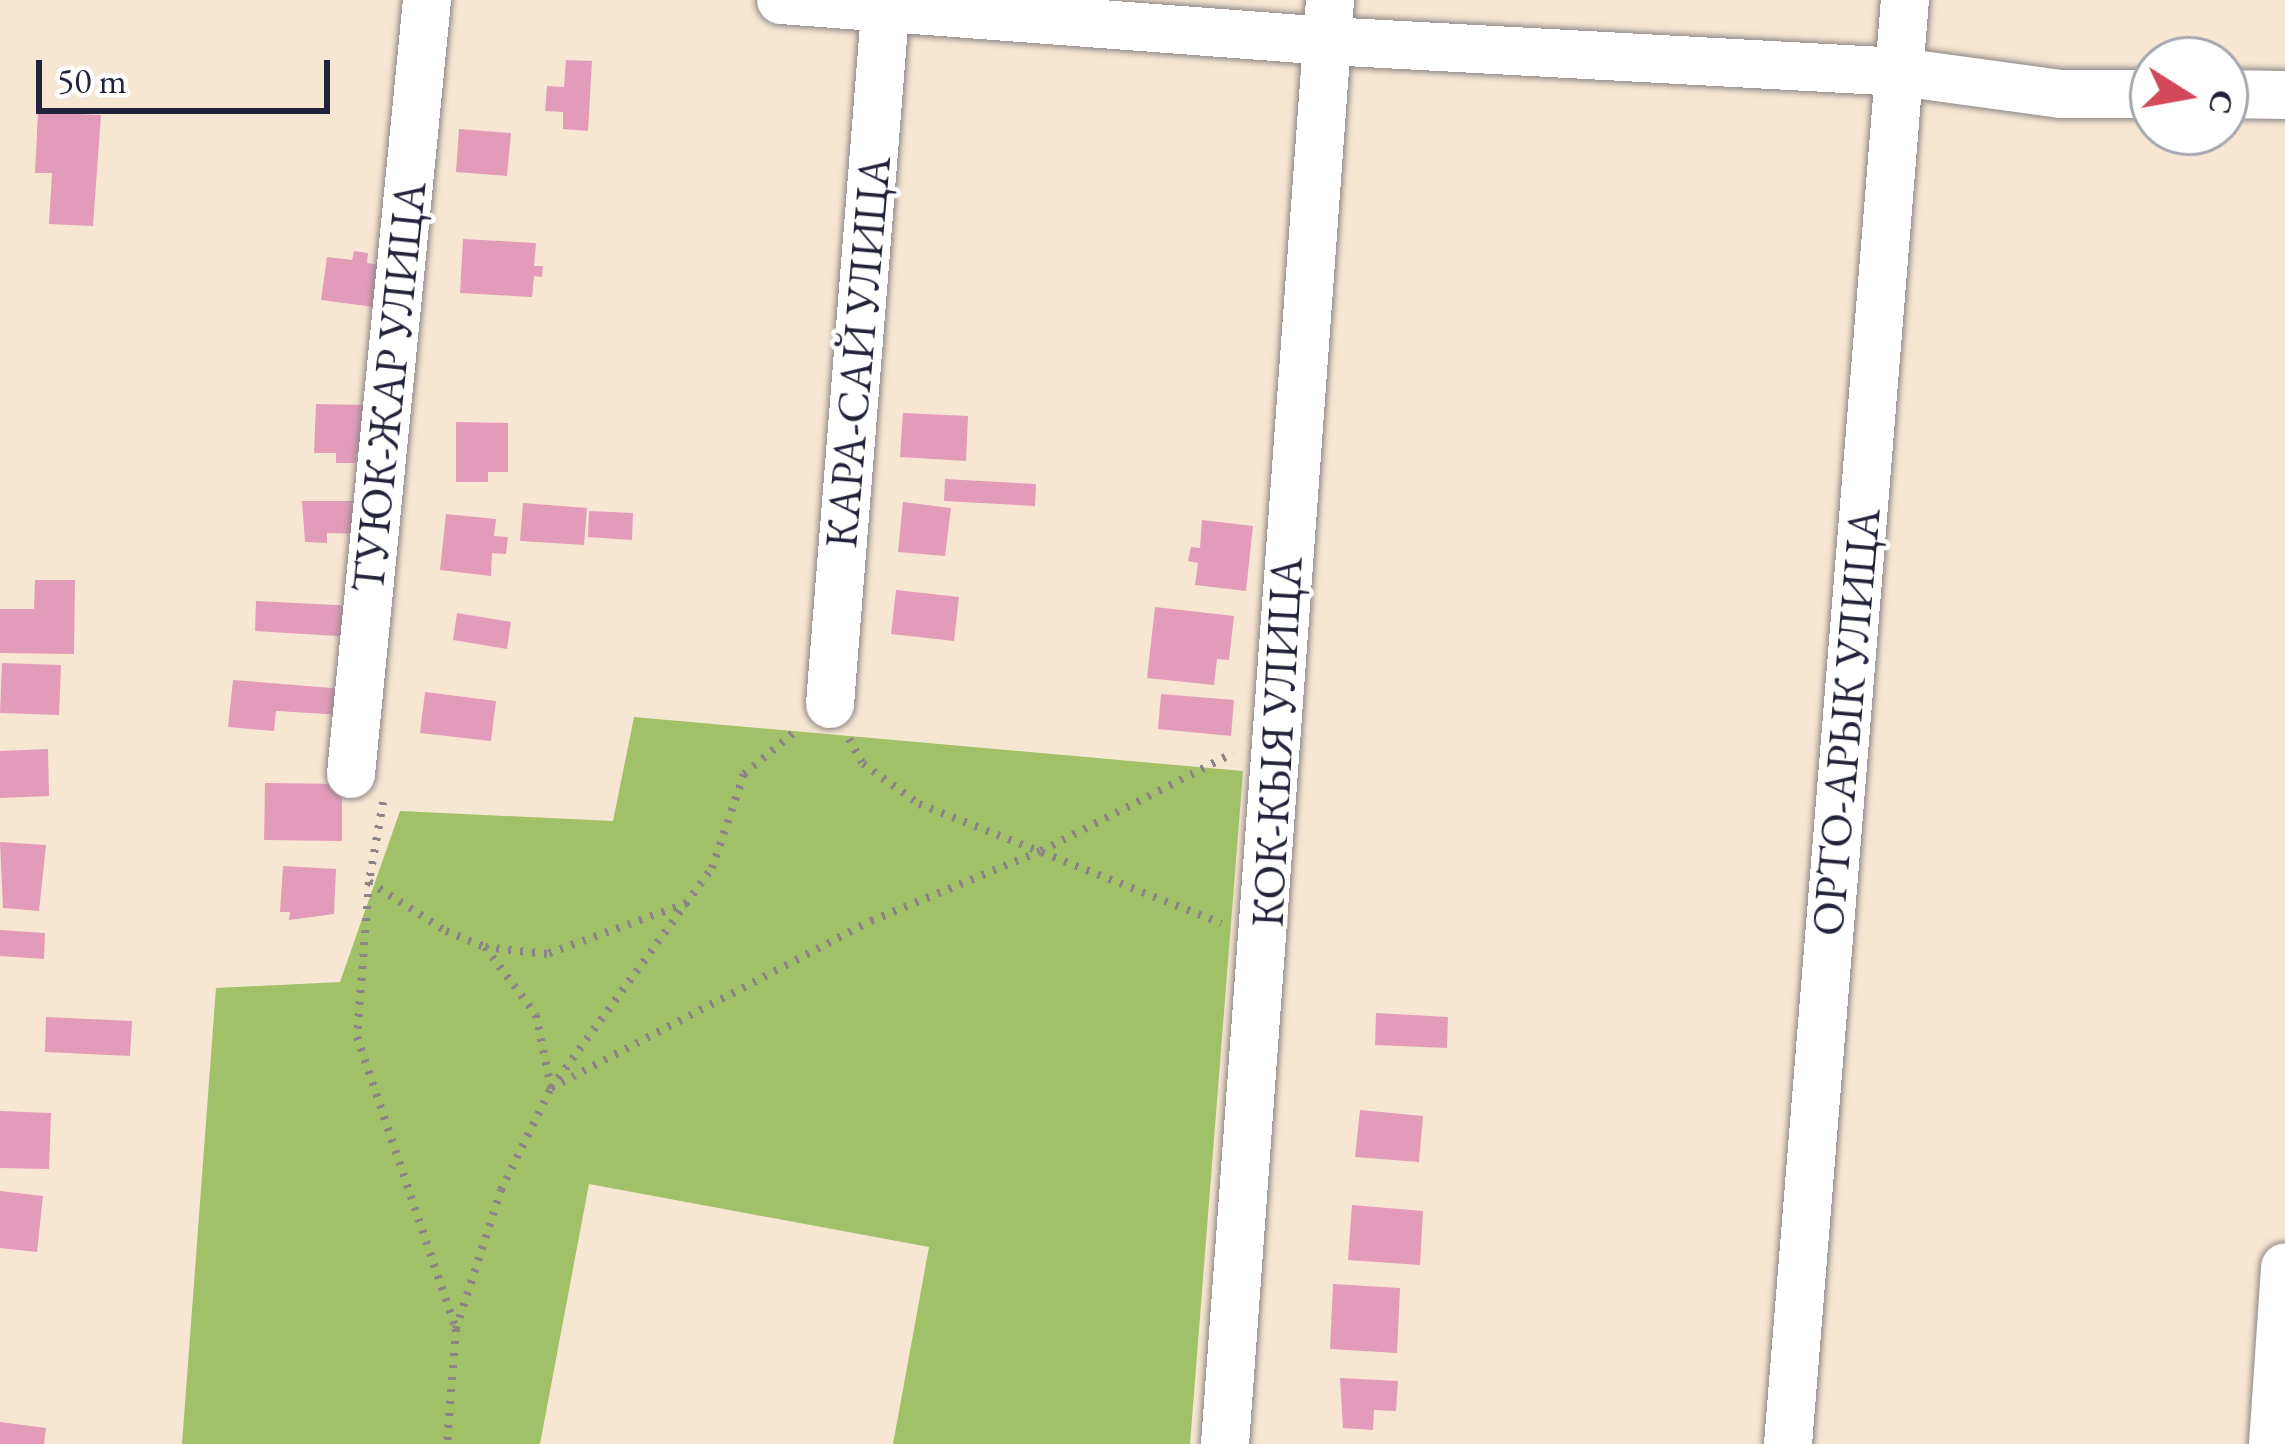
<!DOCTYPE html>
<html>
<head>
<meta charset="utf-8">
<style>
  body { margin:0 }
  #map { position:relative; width:2285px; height:1444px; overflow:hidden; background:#f7e7d2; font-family:"EB Garamond",serif }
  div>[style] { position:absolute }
  .green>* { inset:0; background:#a1c169 }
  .building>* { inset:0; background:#e29cba }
  .path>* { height:8px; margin-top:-4px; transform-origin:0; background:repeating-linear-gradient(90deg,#8c8486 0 3px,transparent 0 12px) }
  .roads { filter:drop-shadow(0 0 3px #8c8486) drop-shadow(0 0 3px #8c8486) }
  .minor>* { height:48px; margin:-24px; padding:0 24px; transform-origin:24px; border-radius:24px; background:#fff }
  span { translate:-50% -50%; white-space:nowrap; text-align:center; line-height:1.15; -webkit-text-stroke:9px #fff; paint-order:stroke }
  .street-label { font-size:45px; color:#22223b }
  .north { position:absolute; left:2129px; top:36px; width:120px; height:120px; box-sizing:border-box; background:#fff; border:3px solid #a7a7b1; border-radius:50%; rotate:101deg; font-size:33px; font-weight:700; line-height:48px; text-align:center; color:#22223b }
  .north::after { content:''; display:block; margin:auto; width:42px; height:54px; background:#d1495b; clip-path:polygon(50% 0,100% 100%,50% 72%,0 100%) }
  .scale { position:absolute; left:36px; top:60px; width:294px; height:54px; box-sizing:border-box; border:6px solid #22223b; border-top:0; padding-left:15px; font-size:36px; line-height:42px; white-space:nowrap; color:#22223b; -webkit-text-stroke:9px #fff; paint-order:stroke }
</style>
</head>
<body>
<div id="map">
  <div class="green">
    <div style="clip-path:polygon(634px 717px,1243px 771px,1190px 1444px,893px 1444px,929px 1247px,589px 1184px,540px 1444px,182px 1444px,216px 988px,340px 982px,400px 811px,613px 821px)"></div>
  </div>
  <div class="building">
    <div style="clip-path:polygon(566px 60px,592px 61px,588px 131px,563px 129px,563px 112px,545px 111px,547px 86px,564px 87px)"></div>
    <div style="clip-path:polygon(38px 112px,101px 115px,93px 226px,49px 224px,52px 173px,35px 173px)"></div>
    <div style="clip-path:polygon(459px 129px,511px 133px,507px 176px,456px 172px)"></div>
    <div style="clip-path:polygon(463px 239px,536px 243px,534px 266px,543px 266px,542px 277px,534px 276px,532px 297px,460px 293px)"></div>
    <div style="clip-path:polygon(354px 251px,368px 253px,367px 263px,380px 265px,374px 307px,321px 300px,327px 257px,352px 260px)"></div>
    <div style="clip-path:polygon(316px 404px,369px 405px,368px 454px,356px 454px,356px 463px,336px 463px,336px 453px,314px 453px)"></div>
    <div style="clip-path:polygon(903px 413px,968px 416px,966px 461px,900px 457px)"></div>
    <div style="clip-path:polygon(456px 422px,508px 423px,508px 472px,488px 472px,488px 482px,456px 482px)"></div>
    <div style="clip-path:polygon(945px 479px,1036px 484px,1035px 506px,944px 501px)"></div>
    <div style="clip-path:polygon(302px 501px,364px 501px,363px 534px,327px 533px,327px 543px,305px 542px)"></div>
    <div style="clip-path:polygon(903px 502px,951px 508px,945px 556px,898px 552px)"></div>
    <div style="clip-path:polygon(523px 503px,587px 508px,584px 545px,520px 541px)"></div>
    <div style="clip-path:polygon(589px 511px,633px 513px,632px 540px,588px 537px)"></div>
    <div style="clip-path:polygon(446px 514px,496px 519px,494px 536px,508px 537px,506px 554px,492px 553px,491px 576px,440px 570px)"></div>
    <div style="clip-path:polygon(1202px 520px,1253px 526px,1246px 591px,1195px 585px,1198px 563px,1188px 561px,1191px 547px,1200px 548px)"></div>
    <div style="clip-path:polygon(35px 580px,75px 580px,74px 654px,0 653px,0 609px,34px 609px)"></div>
    <div style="clip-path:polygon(896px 590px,959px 597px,954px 641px,891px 634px)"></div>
    <div style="clip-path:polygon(256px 601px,355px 606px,353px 637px,255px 631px)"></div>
    <div style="clip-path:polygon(1155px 607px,1234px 616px,1229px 660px,1217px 659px,1214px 685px,1147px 678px)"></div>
    <div style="clip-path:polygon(457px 613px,511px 622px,507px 649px,453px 640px)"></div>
    <div style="clip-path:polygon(2px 663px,61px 665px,59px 715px,0 713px)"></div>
    <div style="clip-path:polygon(233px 680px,344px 689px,343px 715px,276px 711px,274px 731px,228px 727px)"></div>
    <div style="clip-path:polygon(425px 692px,496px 701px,491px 741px,420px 733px)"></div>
    <div style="clip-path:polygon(1161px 694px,1234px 700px,1231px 736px,1158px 729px)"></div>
    <div style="clip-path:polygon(48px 749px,49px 796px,0 798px,0 751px)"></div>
    <div style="clip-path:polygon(265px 783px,342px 784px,342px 841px,264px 840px)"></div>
    <div style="clip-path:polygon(0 842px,46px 845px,39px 911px,3px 908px)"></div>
    <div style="clip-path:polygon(283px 866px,336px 869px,334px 914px,289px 920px,290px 912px,280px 912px)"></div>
    <div style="clip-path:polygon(0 930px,45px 933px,44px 959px,0 956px)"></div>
    <div style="clip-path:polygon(1376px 1013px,1448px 1017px,1447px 1048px,1375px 1045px)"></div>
    <div style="clip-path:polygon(46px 1017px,132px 1021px,130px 1056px,45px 1052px)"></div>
    <div style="clip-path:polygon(1360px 1110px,1423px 1116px,1419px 1162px,1355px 1157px)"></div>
    <div style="clip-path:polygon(0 1111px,51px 1113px,49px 1169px,0 1168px)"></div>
    <div style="clip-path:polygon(0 1191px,43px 1196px,37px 1252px,0 1248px)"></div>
    <div style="clip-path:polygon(1352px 1205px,1423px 1211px,1420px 1265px,1348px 1260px)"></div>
    <div style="clip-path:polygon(1333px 1284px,1400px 1288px,1397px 1353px,1330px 1349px)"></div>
    <div style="clip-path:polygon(1340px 1378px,1398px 1381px,1396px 1411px,1374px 1410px,1373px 1430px,1343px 1428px)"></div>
    <div style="clip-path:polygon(0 1422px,46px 1428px,44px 1444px,0 1444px)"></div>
  </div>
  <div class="path">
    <div style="left:849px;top:739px;width:29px;rotate:61deg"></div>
    <div style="left:863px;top:764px;width:69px;rotate:35.5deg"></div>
    <div style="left:919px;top:804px;width:325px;rotate:21.5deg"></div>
    <div style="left:383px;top:802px;width:81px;rotate:99.9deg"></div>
    <div style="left:369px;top:882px;width:91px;rotate:32.5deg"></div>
    <div style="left:446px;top:931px;width:42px;rotate:22.3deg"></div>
    <div style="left:369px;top:882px;width:155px;rotate:94.4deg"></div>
    <div style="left:357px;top:1037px;width:308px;rotate:71.3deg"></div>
    <div style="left:456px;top:1329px;width:115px;rotate:94.5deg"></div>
    <div style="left:687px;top:903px;width:149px;rotate:160deg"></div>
    <div style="left:547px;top:954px;width:62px;rotate:-173.6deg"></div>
    <div style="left:485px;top:947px;width:85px;rotate:53.1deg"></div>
    <div style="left:536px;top:1015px;width:75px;rotate:78.4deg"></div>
    <div style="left:551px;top:1088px;width:361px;rotate:-27.6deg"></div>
    <div style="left:871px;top:921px;width:184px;rotate:-22.4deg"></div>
    <div style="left:1041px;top:851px;width:216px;rotate:-27deg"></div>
    <div style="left:456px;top:1329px;width:146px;rotate:-72.1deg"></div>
    <div style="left:501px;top:1190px;width:114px;rotate:-63.9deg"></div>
    <div style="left:551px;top:1088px;width:273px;rotate:-53.8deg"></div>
    <div style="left:712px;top:868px;width:99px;rotate:-71.2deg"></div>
    <div style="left:744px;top:774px;width:69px;rotate:-39.7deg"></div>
  </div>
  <div class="roads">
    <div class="minor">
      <div style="left:781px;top:0;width:549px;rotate:4.29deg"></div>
      <div style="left:1328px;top:41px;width:573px;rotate:3.1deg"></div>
      <div style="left:1900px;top:72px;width:162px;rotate:7.8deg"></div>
      <div style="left:2061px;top:94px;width:92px"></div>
      <div style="left:2225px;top:94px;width:60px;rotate:1deg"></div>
      <div style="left:830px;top:704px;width:706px;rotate:-85.45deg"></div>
      <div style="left:351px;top:774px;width:778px;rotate:-84.39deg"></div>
      <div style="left:1225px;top:1444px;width:1448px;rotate:-85.84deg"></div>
      <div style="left:1788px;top:1444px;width:1449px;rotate:-85.37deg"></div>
      <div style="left:2273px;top:1444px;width:177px;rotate:-86.1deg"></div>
    </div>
  </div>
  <div class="street-label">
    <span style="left:858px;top:352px;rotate:-85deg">КАРА-САЙ УЛИЦА</span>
    <span style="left:389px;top:387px;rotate:-84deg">ТУЮК-ЖАР УЛИЦА</span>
    <span style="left:1846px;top:722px;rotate:-85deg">ОРТО-АРЫК УЛИЦА</span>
    <span style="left:1277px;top:742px;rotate:-87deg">КОК-КЫЯ УЛИЦА</span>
  </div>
  <div class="north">С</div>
  <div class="scale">50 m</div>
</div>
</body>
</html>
